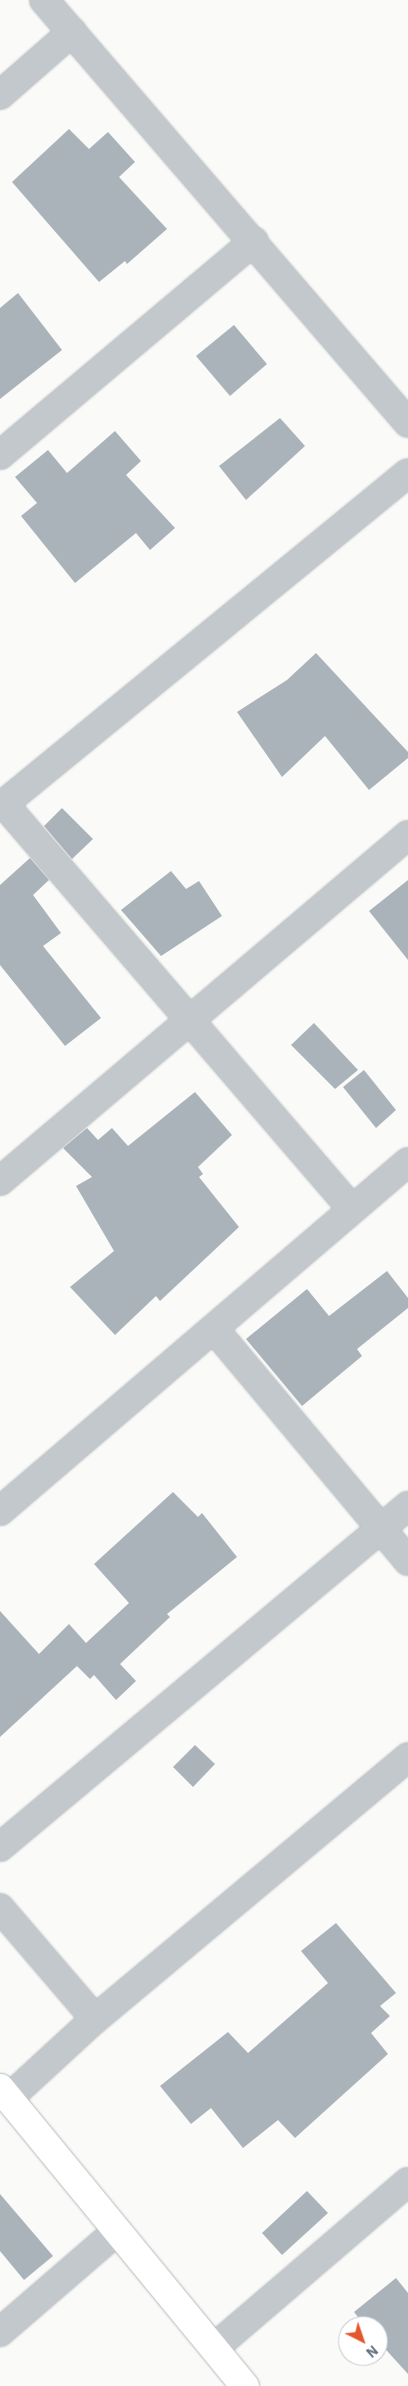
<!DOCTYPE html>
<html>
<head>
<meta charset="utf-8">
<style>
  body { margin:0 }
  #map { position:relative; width:408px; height:2386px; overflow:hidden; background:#fafaf8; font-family:"IBM Plex Sans",sans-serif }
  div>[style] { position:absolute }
  .building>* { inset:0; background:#aab3b9 }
  .roads { filter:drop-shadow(0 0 1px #b4b9bd) drop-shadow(0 0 1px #b4b9bd) }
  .minor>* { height:28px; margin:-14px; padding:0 14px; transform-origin:14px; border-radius:14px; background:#c3c8cc }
  .trunk>* { height:28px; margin:-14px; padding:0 14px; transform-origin:14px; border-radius:14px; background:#fff }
  span { translate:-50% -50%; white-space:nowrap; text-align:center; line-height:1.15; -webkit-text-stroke:5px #fff; paint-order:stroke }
  .north { position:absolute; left:338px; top:2316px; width:50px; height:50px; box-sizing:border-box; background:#fff; border:1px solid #c1c8cd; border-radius:50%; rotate:139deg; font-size:14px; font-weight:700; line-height:20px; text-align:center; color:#657683 }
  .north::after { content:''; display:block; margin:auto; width:18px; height:22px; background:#e4572e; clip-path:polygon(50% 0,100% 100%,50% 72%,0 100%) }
</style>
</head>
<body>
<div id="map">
  <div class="building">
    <div style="clip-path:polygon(69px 129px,89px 149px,108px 132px,135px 162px,119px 177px,167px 229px,127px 264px,125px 261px,99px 282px,12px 182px)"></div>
    <div style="clip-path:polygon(18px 293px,62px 350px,0 399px,0 308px)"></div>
    <div style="clip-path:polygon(234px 325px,267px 364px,230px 396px,196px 356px)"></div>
    <div style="clip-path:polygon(280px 418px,305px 446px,246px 500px,219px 466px)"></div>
    <div style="clip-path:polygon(115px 431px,141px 461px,126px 475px,175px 528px,150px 550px,136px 533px,75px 583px,21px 516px,37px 503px,15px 477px,48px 450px,67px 473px)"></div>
    <div style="clip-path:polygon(316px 653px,408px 752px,408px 758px,369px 790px,325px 736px,282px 777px,237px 712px,287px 680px)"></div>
    <div style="clip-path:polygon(62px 808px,93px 839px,72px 859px,44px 826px)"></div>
    <div style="clip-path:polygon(30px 858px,49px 880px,33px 895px,61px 933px,43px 946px,101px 1018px,65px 1046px,0 965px,0 885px)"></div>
    <div style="clip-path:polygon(171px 871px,186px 889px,199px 881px,222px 916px,161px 956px,121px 910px)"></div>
    <div style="clip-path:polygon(408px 880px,408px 960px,369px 911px)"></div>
    <div style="clip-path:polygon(314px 1023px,358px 1070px,335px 1089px,291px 1045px)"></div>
    <div style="clip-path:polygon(364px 1070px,396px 1110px,376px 1128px,343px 1087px)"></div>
    <div style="clip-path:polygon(195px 1092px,232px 1135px,198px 1167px,203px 1174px,199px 1177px,239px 1227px,160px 1301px,156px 1296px,115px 1335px,70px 1287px,114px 1251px,76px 1186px,92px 1177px,63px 1148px,87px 1128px,98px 1140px,112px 1128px,128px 1146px)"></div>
    <div style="clip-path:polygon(387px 1271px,408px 1298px,408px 1308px,357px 1349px,362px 1356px,302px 1406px,246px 1339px,307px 1289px,329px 1316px)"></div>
    <div style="clip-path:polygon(173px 1492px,198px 1517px,202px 1513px,237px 1557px,167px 1614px,170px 1617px,120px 1664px,136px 1681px,116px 1700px,94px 1675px,90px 1679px,77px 1666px,0 1737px,0 1611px,39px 1654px,69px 1624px,86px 1643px,129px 1603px,94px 1564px)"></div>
    <div style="clip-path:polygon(195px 1745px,215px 1764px,193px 1787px,173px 1767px)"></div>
    <div style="clip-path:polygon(336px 1923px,396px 1993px,380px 2006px,390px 2016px,371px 2033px,388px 2054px,295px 2138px,278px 2120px,243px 2148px,211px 2108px,191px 2124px,160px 2086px,228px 2032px,248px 2053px,328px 1983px,301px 1951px)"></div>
    <div style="clip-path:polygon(307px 2191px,328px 2213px,282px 2255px,262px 2233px)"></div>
    <div style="clip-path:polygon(0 2194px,53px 2256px,24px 2280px,0 2251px)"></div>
    <div style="clip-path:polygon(396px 2278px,408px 2293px,408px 2374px,378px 2341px,378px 2326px,365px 2326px,354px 2312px)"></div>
  </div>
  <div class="roads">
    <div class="minor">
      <div style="left:44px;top:0;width:558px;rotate:49.29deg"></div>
      <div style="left:0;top:95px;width:96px;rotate:-41.2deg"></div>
      <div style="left:0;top:455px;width:332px;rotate:-40.1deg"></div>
      <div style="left:4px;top:804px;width:534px;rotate:49.33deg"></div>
      <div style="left:0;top:807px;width:527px;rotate:-39.3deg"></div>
      <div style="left:0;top:1181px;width:535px;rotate:-40.3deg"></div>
      <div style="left:215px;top:1330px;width:301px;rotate:50.1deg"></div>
      <div style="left:0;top:1511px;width:537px;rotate:-40.54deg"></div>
      <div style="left:0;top:1847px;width:532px;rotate:-39.89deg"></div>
      <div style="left:0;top:1908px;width:146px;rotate:49.4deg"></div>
      <div style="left:9px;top:2098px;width:117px;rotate:-42.6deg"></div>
      <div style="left:95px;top:2019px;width:408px;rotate:-39.9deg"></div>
      <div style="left:0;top:2332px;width:153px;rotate:-40.8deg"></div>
      <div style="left:214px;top:2348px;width:255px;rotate:-40.6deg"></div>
    </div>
    <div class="trunk">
      <div style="left:0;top:2088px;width:386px;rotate:50.6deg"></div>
    </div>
  </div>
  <div class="north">N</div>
</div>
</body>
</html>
